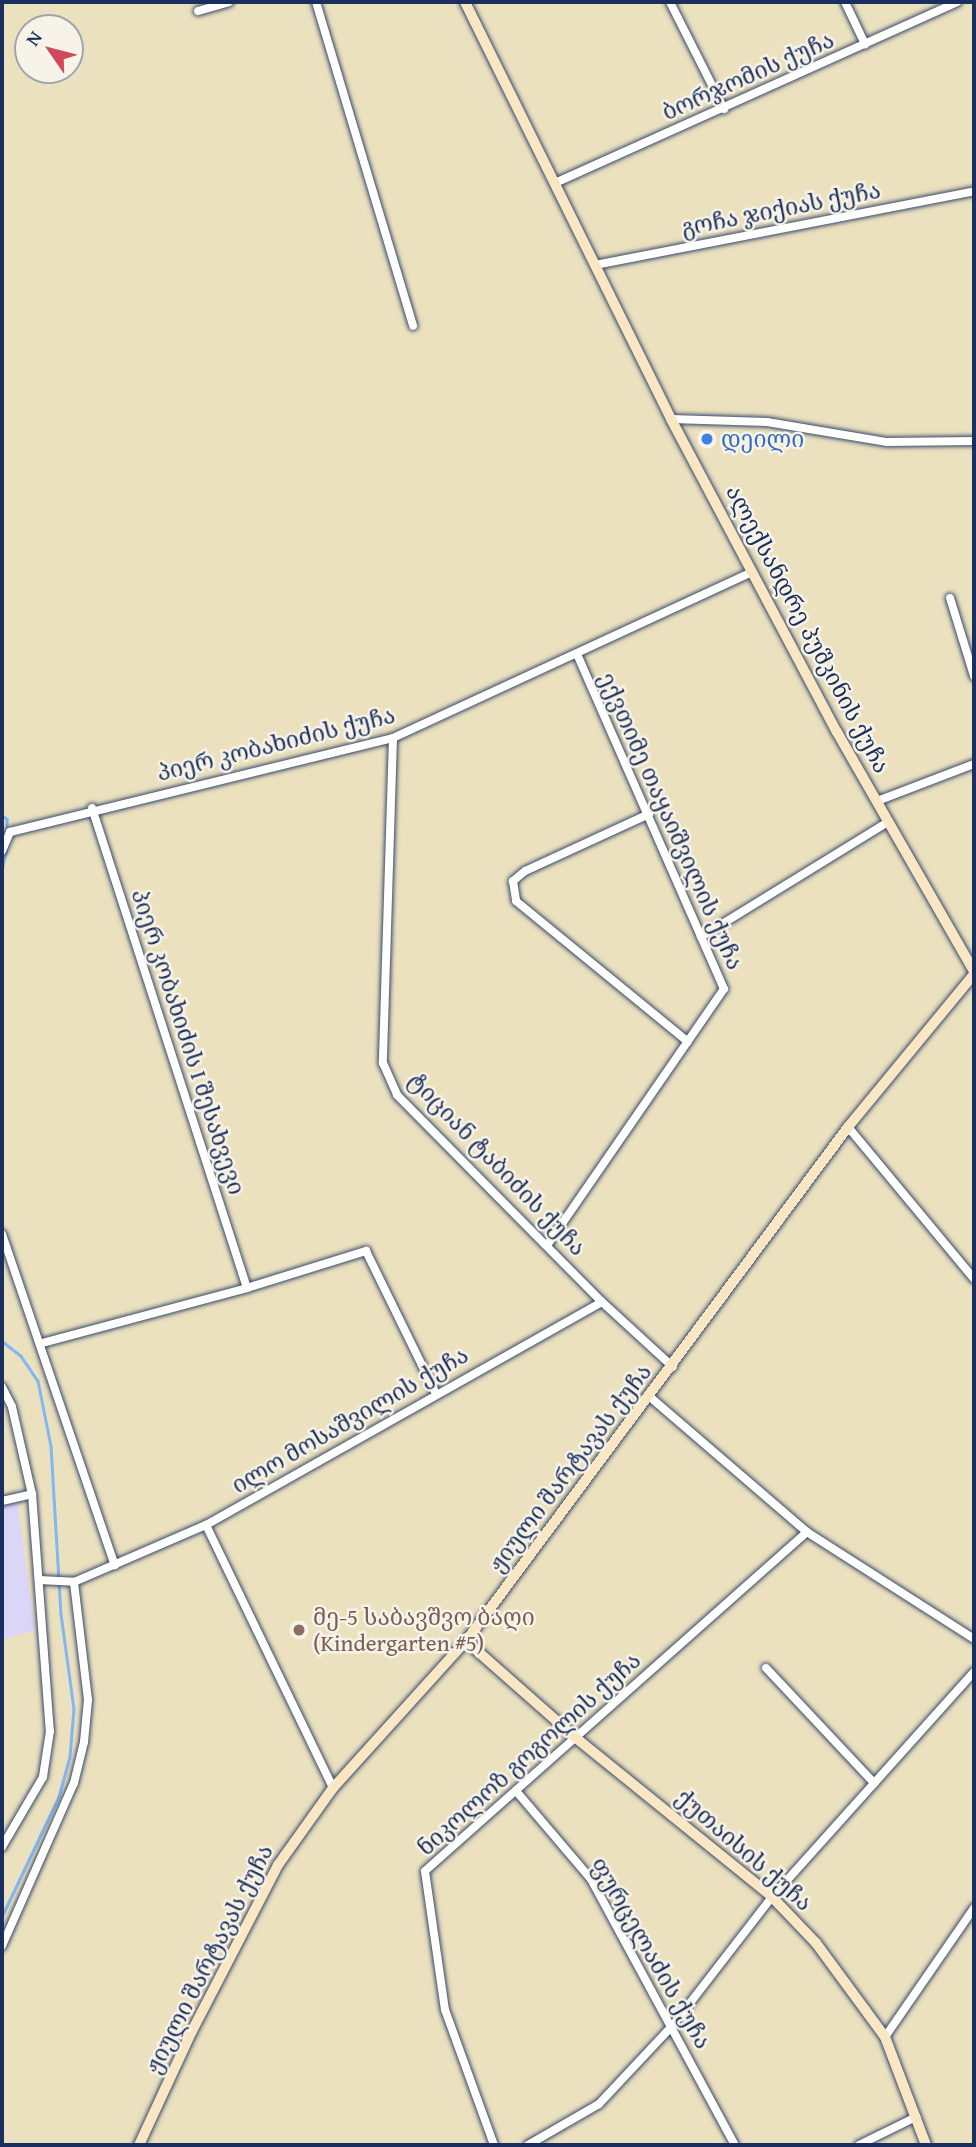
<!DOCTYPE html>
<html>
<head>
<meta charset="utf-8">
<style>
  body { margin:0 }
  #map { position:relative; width:976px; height:2147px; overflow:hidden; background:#ebe1bf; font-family:"Gentium Book Plus","Noto Serif Georgian",serif }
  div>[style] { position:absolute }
  .built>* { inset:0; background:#dbd6f7 }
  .stream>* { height:2.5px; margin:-1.25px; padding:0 1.25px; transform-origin:1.25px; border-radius:1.25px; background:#82b7f1 }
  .roads { filter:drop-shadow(0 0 2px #3a4a6d) drop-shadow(0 0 2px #3a4a6d) }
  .street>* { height:8px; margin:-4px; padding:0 4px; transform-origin:4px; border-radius:4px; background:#fff }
  .secondary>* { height:10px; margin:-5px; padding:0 5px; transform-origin:5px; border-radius:5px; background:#f9e7c3 }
  .dots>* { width:19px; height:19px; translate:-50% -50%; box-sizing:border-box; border:4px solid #f7f3e8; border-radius:50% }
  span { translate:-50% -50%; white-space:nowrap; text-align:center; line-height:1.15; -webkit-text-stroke:5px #f7f3e8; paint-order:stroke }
  .street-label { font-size:23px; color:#1b2f5e }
  .shop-label { font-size:23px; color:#366cbe }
  .left { translate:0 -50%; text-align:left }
  .education-label { font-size:23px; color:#785e54 }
  .frame { position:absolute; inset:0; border:4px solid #1b2f5e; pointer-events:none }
  .north { position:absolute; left:14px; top:14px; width:70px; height:70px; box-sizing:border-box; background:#f7f3e8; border:2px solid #9fa5b1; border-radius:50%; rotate:305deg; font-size:19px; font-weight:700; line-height:28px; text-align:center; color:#1b2f5e }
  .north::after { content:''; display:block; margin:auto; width:24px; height:32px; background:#d1495b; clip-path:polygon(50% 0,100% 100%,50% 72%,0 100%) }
</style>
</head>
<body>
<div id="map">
  <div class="built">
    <div style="clip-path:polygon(17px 1500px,35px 1630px,2px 1640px,2px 1504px)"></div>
  </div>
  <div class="stream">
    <div style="left:2px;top:815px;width:6px;rotate:39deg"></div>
    <div style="left:7px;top:819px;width:11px;rotate:90deg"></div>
    <div style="left:2px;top:868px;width:17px;rotate:-77deg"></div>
    <div style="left:2px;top:1341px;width:24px;rotate:38deg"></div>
    <div style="left:21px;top:1356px;width:30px;rotate:56deg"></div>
    <div style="left:38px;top:1381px;width:66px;rotate:78.7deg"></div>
    <div style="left:51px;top:1446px;width:168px;rotate:86.6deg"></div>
    <div style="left:61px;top:1614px;width:96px;rotate:82.2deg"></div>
    <div style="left:74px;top:1709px;width:48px;rotate:94.8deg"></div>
    <div style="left:70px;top:1757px;width:41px;rotate:105.4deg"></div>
    <div style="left:59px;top:1797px;width:133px;rotate:115.4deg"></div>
  </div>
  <div class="roads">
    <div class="street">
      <div style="left:316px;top:2px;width:338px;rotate:73.3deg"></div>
      <div style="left:670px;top:2px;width:120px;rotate:63.2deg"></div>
      <div style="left:845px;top:2px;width:47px;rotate:64.5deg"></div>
      <div style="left:198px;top:11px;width:32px;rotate:-16deg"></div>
      <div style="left:555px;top:183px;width:441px;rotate:-24.2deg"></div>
      <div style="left:595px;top:265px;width:386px;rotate:-11deg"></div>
      <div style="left:671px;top:419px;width:96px;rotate:1.8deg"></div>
      <div style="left:767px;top:422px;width:122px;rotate:9.5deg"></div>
      <div style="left:887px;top:442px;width:87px;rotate:-0.7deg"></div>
      <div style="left:950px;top:598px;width:82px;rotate:72.9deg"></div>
      <div style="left:393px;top:738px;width:325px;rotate:91.8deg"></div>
      <div style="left:383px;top:1063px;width:35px;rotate:66deg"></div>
      <div style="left:397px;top:1095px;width:291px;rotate:45.3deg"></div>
      <div style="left:602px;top:1302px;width:96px;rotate:42.5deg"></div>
      <div style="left:877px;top:801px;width:104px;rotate:-20.9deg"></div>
      <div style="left:92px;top:808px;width:504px;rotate:72.1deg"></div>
      <div style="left:649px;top:814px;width:136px;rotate:155.3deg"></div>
      <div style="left:525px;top:871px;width:16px;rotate:140deg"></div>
      <div style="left:513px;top:881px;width:20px;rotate:81deg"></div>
      <div style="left:516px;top:901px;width:222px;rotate:39.3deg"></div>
      <div style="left:10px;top:832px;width:394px;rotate:-13.8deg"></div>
      <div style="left:393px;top:738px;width:396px;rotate:-24.8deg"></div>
      <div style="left:2px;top:851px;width:21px;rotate:-67deg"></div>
      <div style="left:701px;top:937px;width:220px;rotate:-31.6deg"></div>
      <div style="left:848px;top:1127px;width:197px;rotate:50.3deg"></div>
      <div style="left:2px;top:1234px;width:350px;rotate:71.2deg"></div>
      <div style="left:548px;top:1244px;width:310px;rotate:-55.4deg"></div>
      <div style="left:724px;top:989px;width:366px;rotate:-113.7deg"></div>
      <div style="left:42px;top:1343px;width:212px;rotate:-15deg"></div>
      <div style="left:247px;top:1288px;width:125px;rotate:-17.3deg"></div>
      <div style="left:366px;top:1251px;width:157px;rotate:63.9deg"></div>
      <div style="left:2px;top:1387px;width:22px;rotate:63deg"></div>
      <div style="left:12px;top:1407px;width:89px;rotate:77.1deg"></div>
      <div style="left:32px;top:1494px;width:238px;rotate:85.7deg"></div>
      <div style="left:50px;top:1731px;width:47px;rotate:98.7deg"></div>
      <div style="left:43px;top:1777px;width:81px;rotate:120.4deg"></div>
      <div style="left:650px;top:1397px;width:207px;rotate:40.7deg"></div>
      <div style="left:807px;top:1532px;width:198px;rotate:32.6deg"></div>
      <div style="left:2px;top:1501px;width:31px;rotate:-13deg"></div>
      <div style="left:206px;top:1525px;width:292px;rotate:64.2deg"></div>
      <div style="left:39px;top:1580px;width:35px;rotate:3deg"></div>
      <div style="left:74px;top:1582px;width:144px;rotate:-23.4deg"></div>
      <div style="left:206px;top:1525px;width:454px;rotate:-29.4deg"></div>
      <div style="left:766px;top:1668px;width:158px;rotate:46.8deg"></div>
      <div style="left:516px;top:1791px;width:116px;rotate:49.6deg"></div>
      <div style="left:591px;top:1879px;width:302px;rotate:61.6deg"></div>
      <div style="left:2px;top:1946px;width:178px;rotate:-66.2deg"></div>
      <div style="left:74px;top:1783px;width:42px;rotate:-76.3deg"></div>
      <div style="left:84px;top:1742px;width:42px;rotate:-84.6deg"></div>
      <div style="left:88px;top:1700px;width:119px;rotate:-96.8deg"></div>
      <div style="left:885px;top:2037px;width:157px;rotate:-55.4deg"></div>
      <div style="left:494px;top:2145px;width:144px;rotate:-109.9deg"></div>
      <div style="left:445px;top:2010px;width:140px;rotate:-98.2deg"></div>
      <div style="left:425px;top:1871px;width:511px;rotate:-41.59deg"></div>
      <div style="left:528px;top:2145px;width:82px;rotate:-30deg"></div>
      <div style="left:599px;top:2104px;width:108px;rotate:-46.9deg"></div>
      <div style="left:673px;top:2025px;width:162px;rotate:-52.3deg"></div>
      <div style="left:772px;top:1897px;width:302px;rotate:-48.1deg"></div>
      <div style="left:859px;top:2145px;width:64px;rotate:-26.2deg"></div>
    </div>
    <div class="secondary">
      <div style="left:465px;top:2px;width:465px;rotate:63.7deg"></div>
      <div style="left:671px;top:419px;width:354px;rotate:62.1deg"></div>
      <div style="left:837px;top:732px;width:275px;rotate:60.2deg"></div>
      <div style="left:466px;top:1641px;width:147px;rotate:41.4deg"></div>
      <div style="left:576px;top:1738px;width:252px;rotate:39deg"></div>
      <div style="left:772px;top:1897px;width:64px;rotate:46.3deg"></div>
      <div style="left:816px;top:1943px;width:117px;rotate:53.7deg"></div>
      <div style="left:885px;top:2037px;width:116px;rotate:69.2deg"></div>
      <div style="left:139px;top:2145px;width:126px;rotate:-65.1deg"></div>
      <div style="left:192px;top:2031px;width:187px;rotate:-62.6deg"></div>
      <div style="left:278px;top:1865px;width:95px;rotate:-54.5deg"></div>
      <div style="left:333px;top:1788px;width:198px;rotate:-47.9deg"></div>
      <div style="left:466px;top:1641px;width:640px;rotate:-53.38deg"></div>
      <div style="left:848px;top:1127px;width:198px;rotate:-50.5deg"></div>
    </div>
  </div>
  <div class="dots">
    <div style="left:707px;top:439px;background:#3f7fe0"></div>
    <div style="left:299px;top:1630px;background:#8d6e63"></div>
  </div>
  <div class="street-label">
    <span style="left:748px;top:76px;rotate:-24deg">ბორჯომის ქუჩა</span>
    <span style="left:781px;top:209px;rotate:-11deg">გოჩა ჯიქიას ქუჩა</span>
    <span style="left:808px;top:629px;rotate:62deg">ალექსანდრე პუშკინის ქუჩა</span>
    <span style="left:276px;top:744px;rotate:-14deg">პიერ კობახიძის ქუჩა</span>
    <span style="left:671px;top:821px;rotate:66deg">ექვთიმე თაყაიშვილის ქუჩა</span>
    <span style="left:188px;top:1042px;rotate:72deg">პიერ კობახიძის I შესახვევი</span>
    <span style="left:497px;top:1164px;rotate:46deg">ტიციან ტაბიძის ქუჩა</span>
    <span style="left:350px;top:1420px;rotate:-30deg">ილო მოსაშვილის ქუჩა</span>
    <span style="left:570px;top:1468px;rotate:-53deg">ჟიული შარტავას ქუჩა</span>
    <span style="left:529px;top:1754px;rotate:-42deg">ნიკოლოზ გოგოლის ქუჩა</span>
    <span style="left:744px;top:1850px;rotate:41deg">ქუთაისის ქუჩა</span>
    <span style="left:651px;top:1953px;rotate:60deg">ფურცელაძის ქუჩა</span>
    <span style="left:209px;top:1959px;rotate:-63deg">ჟიული შარტავას ქუჩა</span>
  </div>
  <div class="shop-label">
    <span class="left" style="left:721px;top:439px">დეილი</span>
  </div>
  <div class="education-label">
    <span class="left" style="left:313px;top:1630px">მე-5 საბავშვო ბაღი<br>(Kindergarten #5)</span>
  </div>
  <div class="frame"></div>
  <div class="north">N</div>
</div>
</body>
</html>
